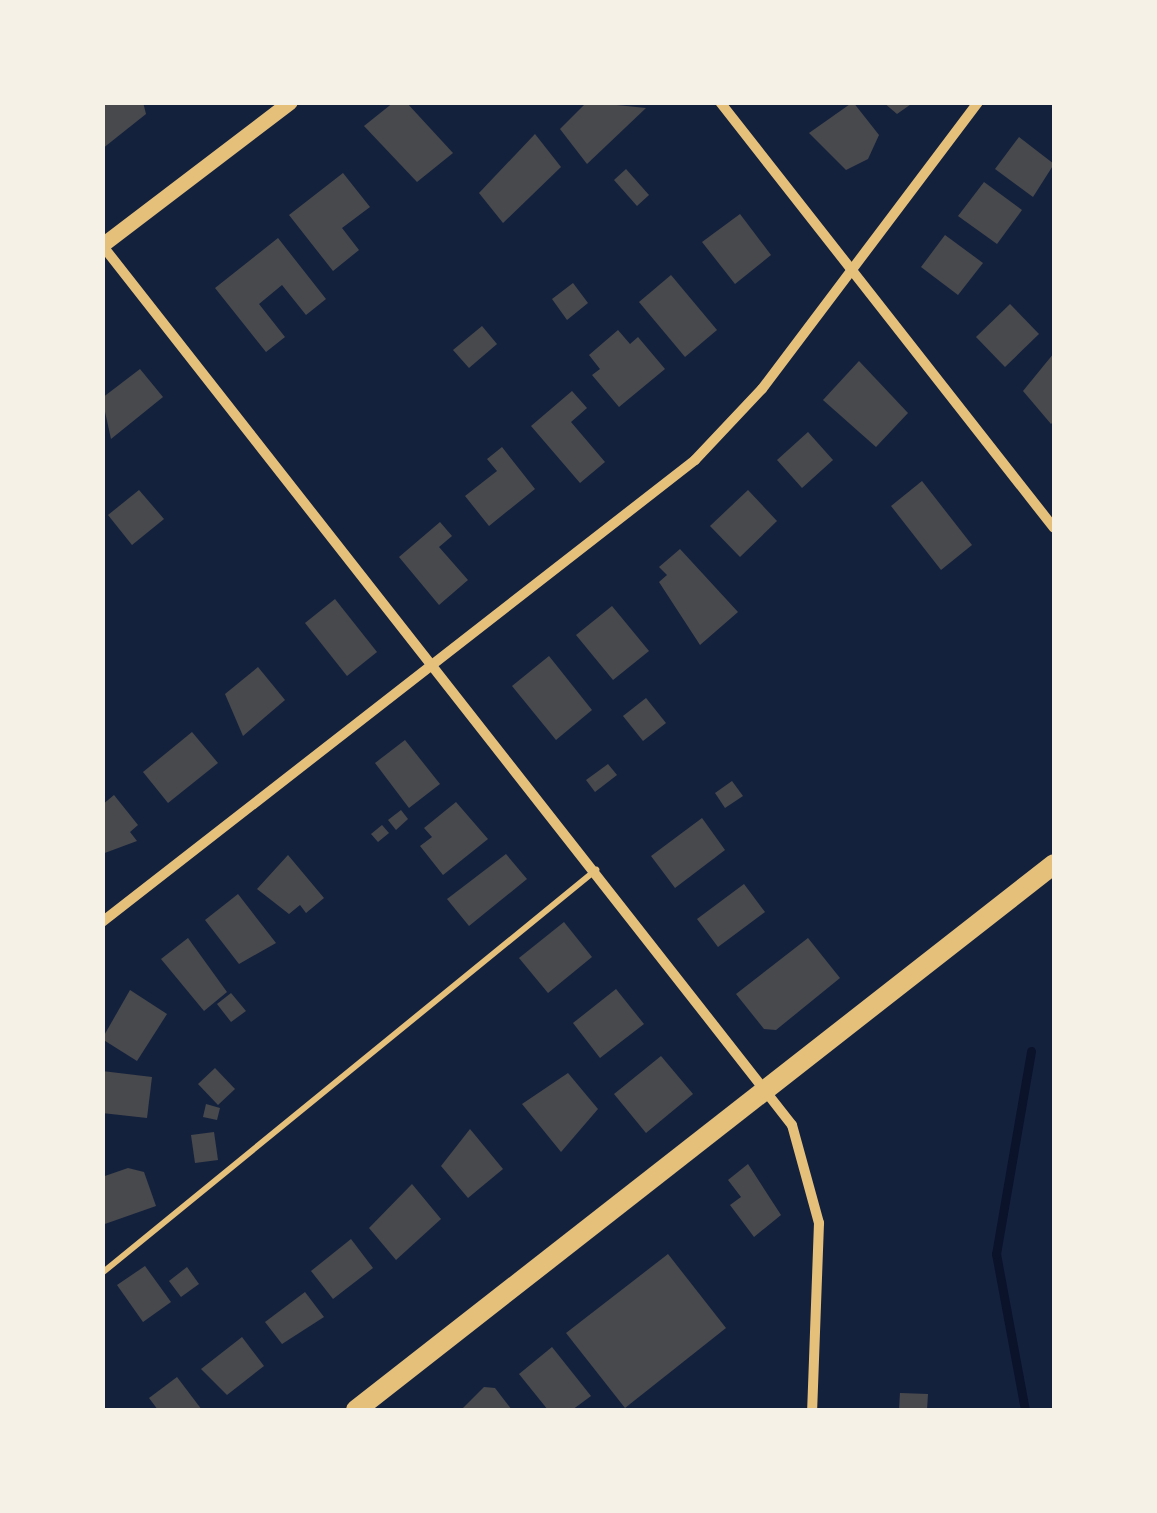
<!DOCTYPE html>
<html>
<head>
<meta charset="utf-8">
<style>
  body { margin:0 }
  #map { position:relative; width:1157px; height:1513px; overflow:hidden; background:#14213d; font-family:Mulish,sans-serif }
  div>[style] { position:absolute }
  .stream>* { height:9px; margin:-4.5px; padding:0 4.5px; transform-origin:4.5px; border-radius:4.5px; background:#0b132b }
  .building>* { inset:0; background:#48494c }
  .service>* { height:6px; margin:-3px; padding:0 3px; transform-origin:3px; border-radius:3px; background:#e5c07b }
  .minor>* { height:10px; margin:-5px; padding:0 5px; transform-origin:5px; border-radius:5px; background:#e5c07b }
  .tertiary>* { height:15px; margin:-7.5px; padding:0 7.5px; transform-origin:7.5px; border-radius:7.5px; background:#e5c07b }
  .primary>* { height:20px; margin:-10px; padding:0 10px; transform-origin:10px; border-radius:10px; background:#e5c07b }
  span { translate:-50% -50%; white-space:nowrap; text-align:center; line-height:1.15; -webkit-text-stroke:10px #f6f1e7; paint-order:stroke }
  .frame { position:absolute; inset:0; border:105px solid #f6f1e7; pointer-events:none }
</style>
</head>
<body>
<div id="map">
  <div class="stream">
    <div style="left:1025px;top:1410px;width:159px;rotate:-100.5deg"></div>
    <div style="left:996px;top:1254px;width:206px;rotate:-80.2deg"></div>
  </div>
  <div class="building">
    <div style="clip-path:polygon(102px 102px,143px 102px,146px 114px,102px 149px)"></div>
    <div style="clip-path:polygon(394px 102px,406px 102px,453px 153px,417px 182px,364px 126px)"></div>
    <div style="clip-path:polygon(587px 102px,646px 108px,587px 164px,560px 129px)"></div>
    <div style="clip-path:polygon(853px 102px,879px 135px,868px 159px,846px 170px,809px 133px)"></div>
    <div style="clip-path:polygon(883px 102px,914px 102px,897px 114px)"></div>
    <div style="clip-path:polygon(535px 134px,561px 167px,503px 223px,479px 193px)"></div>
    <div style="clip-path:polygon(1019px 137px,1054px 164px,1033px 197px,995px 169px)"></div>
    <div style="clip-path:polygon(626px 169px,649px 195px,637px 206px,614px 180px)"></div>
    <div style="clip-path:polygon(343px 173px,370px 207px,342px 228px,359px 250px,333px 271px,289px 215px)"></div>
    <div style="clip-path:polygon(984px 182px,1022px 210px,997px 244px,958px 216px)"></div>
    <div style="clip-path:polygon(740px 214px,771px 255px,735px 284px,702px 242px)"></div>
    <div style="clip-path:polygon(945px 235px,983px 263px,958px 295px,921px 267px)"></div>
    <div style="clip-path:polygon(278px 238px,326px 299px,306px 315px,282px 285px,259px 304px,285px 337px,266px 352px,215px 288px)"></div>
    <div style="clip-path:polygon(671px 275px,717px 330px,685px 357px,639px 302px)"></div>
    <div style="clip-path:polygon(573px 283px,588px 303px,567px 320px,552px 299px)"></div>
    <div style="clip-path:polygon(1010px 304px,1039px 334px,1005px 367px,976px 337px)"></div>
    <div style="clip-path:polygon(482px 326px,497px 344px,469px 368px,453px 350px)"></div>
    <div style="clip-path:polygon(618px 330px,630px 344px,638px 337px,665px 369px,619px 407px,592px 375px,600px 369px,589px 355px)"></div>
    <div style="clip-path:polygon(1054px 353px,1054px 421px,1051px 424px,1023px 391px)"></div>
    <div style="clip-path:polygon(859px 361px,908px 413px,876px 447px,823px 400px)"></div>
    <div style="clip-path:polygon(140px 369px,163px 397px,111px 439px,102px 398px)"></div>
    <div style="clip-path:polygon(572px 391px,587px 408px,571px 422px,605px 462px,580px 483px,531px 426px)"></div>
    <div style="clip-path:polygon(808px 432px,833px 460px,802px 488px,777px 460px)"></div>
    <div style="clip-path:polygon(502px 447px,535px 489px,489px 526px,465px 496px,497px 471px,487px 459px)"></div>
    <div style="clip-path:polygon(922px 481px,972px 545px,941px 570px,891px 506px)"></div>
    <div style="clip-path:polygon(139px 490px,164px 519px,132px 545px,108px 515px)"></div>
    <div style="clip-path:polygon(748px 490px,777px 521px,740px 557px,710px 526px)"></div>
    <div style="clip-path:polygon(440px 522px,452px 536px,439px 547px,468px 580px,439px 605px,399px 557px)"></div>
    <div style="clip-path:polygon(680px 549px,738px 612px,700px 645px,659px 582px,667px 575px,659px 567px)"></div>
    <div style="clip-path:polygon(335px 599px,377px 652px,347px 676px,305px 623px)"></div>
    <div style="clip-path:polygon(612px 606px,649px 651px,613px 680px,576px 635px)"></div>
    <div style="clip-path:polygon(549px 656px,592px 710px,556px 740px,512px 686px)"></div>
    <div style="clip-path:polygon(258px 667px,285px 700px,243px 736px,225px 694px)"></div>
    <div style="clip-path:polygon(646px 698px,666px 723px,643px 741px,623px 716px)"></div>
    <div style="clip-path:polygon(192px 732px,218px 763px,168px 803px,143px 772px)"></div>
    <div style="clip-path:polygon(405px 740px,440px 784px,409px 808px,375px 763px)"></div>
    <div style="clip-path:polygon(608px 764px,617px 775px,595px 792px,586px 780px)"></div>
    <div style="clip-path:polygon(732px 781px,743px 796px,725px 808px,715px 793px)"></div>
    <div style="clip-path:polygon(114px 795px,138px 825px,130px 832px,137px 841px,102px 854px,102px 805px)"></div>
    <div style="clip-path:polygon(456px 802px,488px 839px,443px 875px,420px 846px,432px 837px,424px 828px)"></div>
    <div style="clip-path:polygon(401px 810px,408px 819px,396px 830px,388px 820px)"></div>
    <div style="clip-path:polygon(702px 818px,725px 850px,675px 888px,651px 856px)"></div>
    <div style="clip-path:polygon(382px 825px,389px 833px,378px 842px,371px 834px)"></div>
    <div style="clip-path:polygon(506px 854px,527px 879px,469px 926px,447px 899px)"></div>
    <div style="clip-path:polygon(288px 855px,324px 898px,306px 913px,300px 905px,289px 914px,257px 889px)"></div>
    <div style="clip-path:polygon(744px 884px,765px 912px,718px 947px,697px 919px)"></div>
    <div style="clip-path:polygon(238px 894px,276px 943px,239px 964px,205px 920px)"></div>
    <div style="clip-path:polygon(564px 922px,592px 957px,548px 993px,519px 958px)"></div>
    <div style="clip-path:polygon(188px 938px,227px 992px,204px 1011px,161px 959px)"></div>
    <div style="clip-path:polygon(808px 938px,840px 978px,776px 1030px,764px 1029px,736px 994px)"></div>
    <div style="clip-path:polygon(616px 989px,644px 1024px,600px 1058px,573px 1023px)"></div>
    <div style="clip-path:polygon(130px 990px,167px 1014px,137px 1061px,102px 1039px)"></div>
    <div style="clip-path:polygon(231px 993px,246px 1011px,231px 1022px,217px 1004px)"></div>
    <div style="clip-path:polygon(661px 1056px,693px 1094px,646px 1133px,614px 1094px)"></div>
    <div style="clip-path:polygon(215px 1068px,235px 1089px,218px 1105px,198px 1084px)"></div>
    <div style="clip-path:polygon(102px 1071px,152px 1077px,147px 1118px,102px 1113px)"></div>
    <div style="clip-path:polygon(568px 1073px,598px 1109px,561px 1152px,522px 1104px)"></div>
    <div style="clip-path:polygon(206px 1104px,220px 1108px,217px 1120px,203px 1117px)"></div>
    <div style="clip-path:polygon(470px 1129px,503px 1169px,468px 1198px,441px 1166px)"></div>
    <div style="clip-path:polygon(214px 1132px,218px 1160px,195px 1163px,191px 1135px)"></div>
    <div style="clip-path:polygon(748px 1164px,781px 1215px,754px 1237px,730px 1205px,741px 1197px,728px 1180px)"></div>
    <div style="clip-path:polygon(128px 1168px,144px 1172px,156px 1206px,102px 1225px,102px 1177px)"></div>
    <div style="clip-path:polygon(412px 1184px,441px 1219px,396px 1260px,369px 1228px)"></div>
    <div style="clip-path:polygon(351px 1239px,373px 1268px,333px 1299px,311px 1271px)"></div>
    <div style="clip-path:polygon(668px 1254px,726px 1328px,625px 1408px,566px 1333px)"></div>
    <div style="clip-path:polygon(145px 1266px,171px 1302px,143px 1322px,117px 1285px)"></div>
    <div style="clip-path:polygon(187px 1267px,199px 1284px,181px 1297px,169px 1281px)"></div>
    <div style="clip-path:polygon(305px 1292px,324px 1317px,282px 1344px,265px 1322px)"></div>
    <div style="clip-path:polygon(242px 1337px,264px 1366px,227px 1395px,201px 1369px)"></div>
    <div style="clip-path:polygon(552px 1347px,591px 1396px,572px 1410px,548px 1410px,519px 1374px)"></div>
    <div style="clip-path:polygon(177px 1377px,202px 1410px,158px 1410px,149px 1398px)"></div>
    <div style="clip-path:polygon(484px 1387px,495px 1388px,512px 1410px,461px 1410px)"></div>
    <div style="clip-path:polygon(900px 1393px,928px 1394px,927px 1410px,899px 1410px)"></div>
  </div>
  <div class="service">
    <div style="left:102px;top:1273px;width:638px;rotate:-39.21deg"></div>
  </div>
  <div class="minor">
    <div style="left:720px;top:102px;width:541px;rotate:51.9deg"></div>
    <div style="left:102px;top:245px;width:1118px;rotate:51.9deg"></div>
    <div style="left:792px;top:1125px;width:102px;rotate:74.6deg"></div>
    <div style="left:819px;top:1223px;width:187px;rotate:92.1deg"></div>
    <div style="left:102px;top:922px;width:752px;rotate:-37.92deg"></div>
    <div style="left:695px;top:460px;width:98px;rotate:-46.7deg"></div>
    <div style="left:762px;top:389px;width:359px;rotate:-53deg"></div>
  </div>
  <div class="tertiary">
    <div style="left:102px;top:245px;width:236px;rotate:-37.3deg"></div>
  </div>
  <div class="primary">
    <div style="left:356px;top:1410px;width:886px;rotate:-38.03deg"></div>
  </div>
  <div class="frame"></div>
</div>
</body>
</html>
